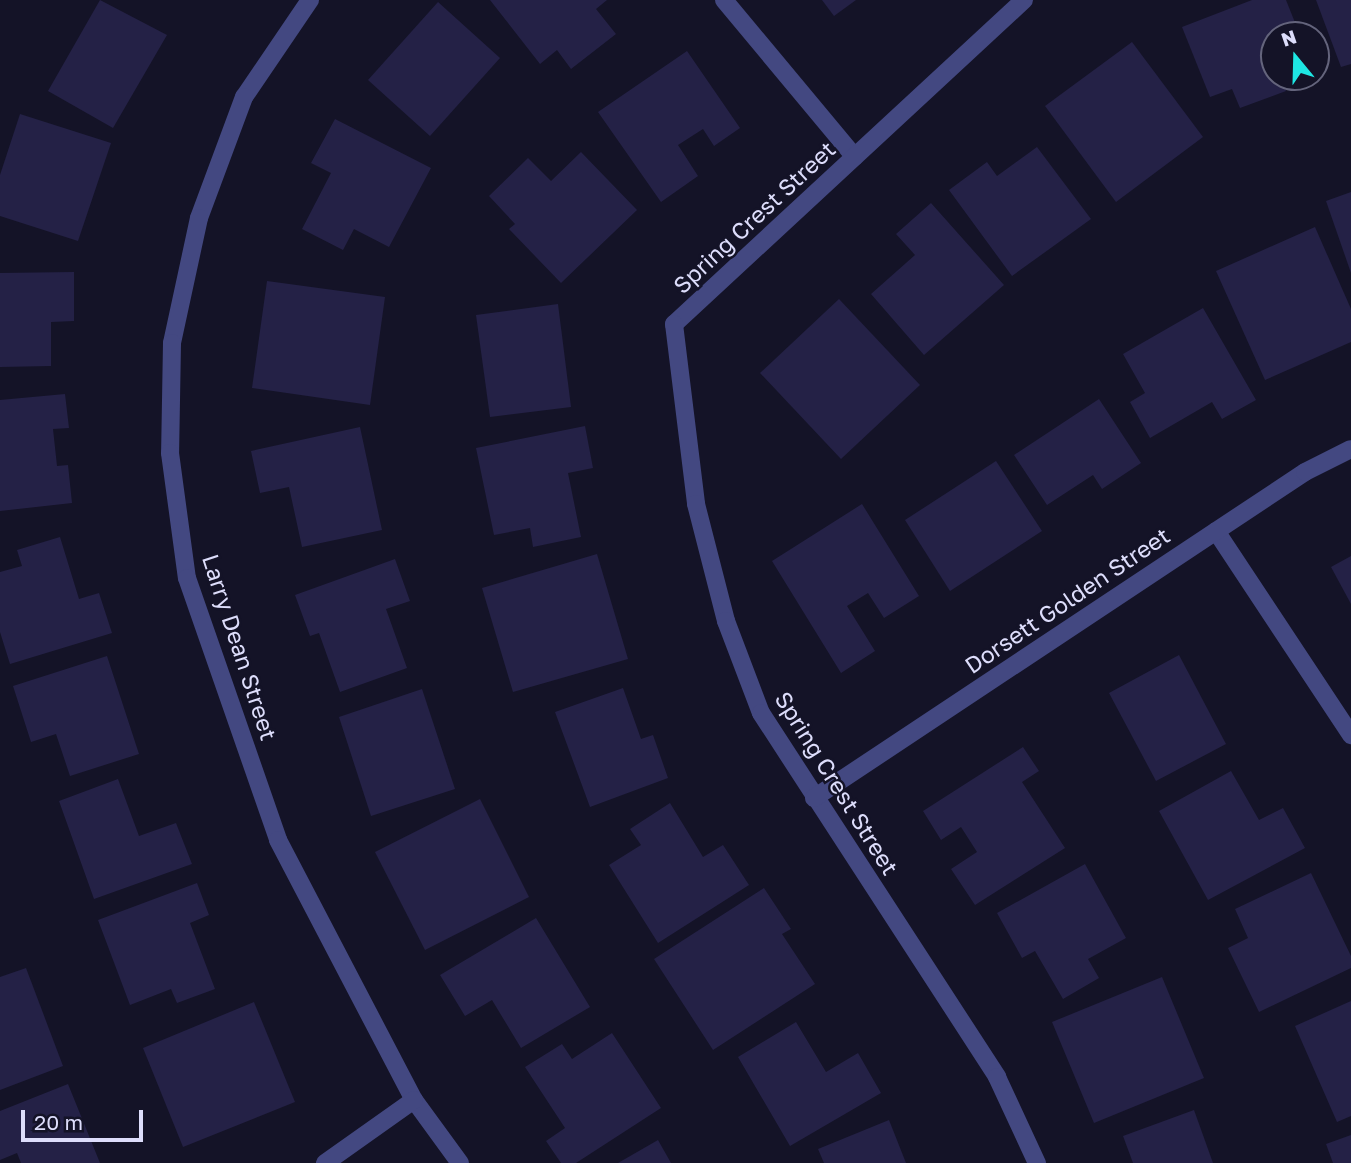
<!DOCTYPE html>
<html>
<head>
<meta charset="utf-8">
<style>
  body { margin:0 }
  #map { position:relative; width:1351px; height:1163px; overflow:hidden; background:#141327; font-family:"Golos Text",sans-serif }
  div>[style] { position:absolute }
  .building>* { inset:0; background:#242146 }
  .minor>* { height:18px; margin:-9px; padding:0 9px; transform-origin:9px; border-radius:9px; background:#434881 }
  span { translate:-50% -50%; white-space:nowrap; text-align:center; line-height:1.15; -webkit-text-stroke:5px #141327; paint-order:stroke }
  .street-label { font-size:23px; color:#ddddfb }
  .north { position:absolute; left:1260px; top:21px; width:70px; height:70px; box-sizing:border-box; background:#141327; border:2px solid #64647c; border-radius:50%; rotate:341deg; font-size:19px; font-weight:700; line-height:28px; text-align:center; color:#ddddfb }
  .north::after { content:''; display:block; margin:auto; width:24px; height:32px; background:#1ee6e3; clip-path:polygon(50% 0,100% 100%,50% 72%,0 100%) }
  .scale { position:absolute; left:21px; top:1110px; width:122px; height:32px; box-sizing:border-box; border:4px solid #ddddfb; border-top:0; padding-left:9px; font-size:21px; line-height:24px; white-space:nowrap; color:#ddddfb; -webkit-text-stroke:5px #141327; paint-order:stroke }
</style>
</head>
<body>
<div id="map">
  <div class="building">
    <div style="clip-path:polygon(100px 0,167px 35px,113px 128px,48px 91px)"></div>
    <div style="clip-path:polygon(490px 0,607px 0,596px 9px,616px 34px,571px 69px,557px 50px,540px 64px)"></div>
    <div style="clip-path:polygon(822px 0,856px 0,834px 16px)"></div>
    <div style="clip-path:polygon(1252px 0,1286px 0,1300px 35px,1274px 35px,1274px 77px,1280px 77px,1286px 91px,1240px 108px,1232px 89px,1210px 97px,1182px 27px)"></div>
    <div style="clip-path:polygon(1316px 0,1351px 0,1351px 64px,1341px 67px)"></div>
    <div style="clip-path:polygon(438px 2px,500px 58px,430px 136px,368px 80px)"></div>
    <div style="clip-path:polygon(1132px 42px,1203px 137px,1116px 202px,1045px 106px)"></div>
    <div style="clip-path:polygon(687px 51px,740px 128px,714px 146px,703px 129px,678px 145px,698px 176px,661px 202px,598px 112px)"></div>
    <div style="clip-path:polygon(20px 114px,111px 143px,78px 241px,0 216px,0 175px)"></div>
    <div style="clip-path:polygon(335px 119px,431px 168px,389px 247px,354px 229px,343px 250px,302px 229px,331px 173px,311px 163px)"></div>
    <div style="clip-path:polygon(1037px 147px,1091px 219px,1012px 276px,949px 190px,987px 162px,997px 176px)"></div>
    <div style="clip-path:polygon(581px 152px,637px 210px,561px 283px,509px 229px,515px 224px,489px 196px,528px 158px,551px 181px)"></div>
    <div style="clip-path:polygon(1351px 192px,1351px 273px,1326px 201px)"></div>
    <div style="clip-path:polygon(931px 203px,1004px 285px,924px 355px,871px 294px,915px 255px,896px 234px)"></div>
    <div style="clip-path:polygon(1315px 227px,1351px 309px,1351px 342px,1265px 380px,1216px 271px)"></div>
    <div style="clip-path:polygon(74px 272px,74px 321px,51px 322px,51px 366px,0 367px,0 273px)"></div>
    <div style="clip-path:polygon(267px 281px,385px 297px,370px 405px,252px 388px)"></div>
    <div style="clip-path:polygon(839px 299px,920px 385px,841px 459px,760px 373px)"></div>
    <div style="clip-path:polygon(558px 304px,571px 407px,490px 417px,476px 315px)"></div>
    <div style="clip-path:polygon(1203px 308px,1256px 400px,1222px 419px,1212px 402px,1150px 438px,1130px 402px,1145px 393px,1123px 354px)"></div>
    <div style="clip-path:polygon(65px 394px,69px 428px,53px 429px,57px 466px,68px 465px,72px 503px,0 511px,0 400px)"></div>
    <div style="clip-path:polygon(1099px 399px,1141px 463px,1102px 489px,1093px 475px,1047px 505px,1014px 455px)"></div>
    <div style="clip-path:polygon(585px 426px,593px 468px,568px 473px,581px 537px,533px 547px,530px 528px,494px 535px,476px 448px)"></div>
    <div style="clip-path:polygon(360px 427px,382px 530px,302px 547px,289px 487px,260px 493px,251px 451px)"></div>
    <div style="clip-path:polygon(996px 461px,1042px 531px,950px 591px,905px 520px)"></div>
    <div style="clip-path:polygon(862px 504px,919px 596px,884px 618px,868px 593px,847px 606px,875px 651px,841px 673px,772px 561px)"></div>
    <div style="clip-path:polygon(60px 537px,79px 599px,99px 593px,112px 633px,10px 664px,0 632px,0 572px,22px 566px,17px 550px)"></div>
    <div style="clip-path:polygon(597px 554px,628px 659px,513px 692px,482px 588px)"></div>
    <div style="clip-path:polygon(1351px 556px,1351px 604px,1331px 567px)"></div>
    <div style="clip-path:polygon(395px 559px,410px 601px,386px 609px,407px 668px,340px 692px,319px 633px,310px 636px,295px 595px)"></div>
    <div style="clip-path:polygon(1179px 655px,1226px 744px,1156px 781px,1109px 693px)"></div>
    <div style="clip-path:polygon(107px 656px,139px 754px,70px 776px,56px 734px,31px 742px,13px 686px)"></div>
    <div style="clip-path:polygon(623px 688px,641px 739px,653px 735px,668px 778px,590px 807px,555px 712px)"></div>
    <div style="clip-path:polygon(422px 689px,455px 789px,371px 816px,339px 717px)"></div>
    <div style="clip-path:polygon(1023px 747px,1039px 771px,1022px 782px,1065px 848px,975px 905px,951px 869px,977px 852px,961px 827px,941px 840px,923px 811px)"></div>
    <div style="clip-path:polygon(1231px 771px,1259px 820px,1283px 808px,1305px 848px,1208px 900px,1159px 811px)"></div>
    <div style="clip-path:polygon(118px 779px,139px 836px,176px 823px,192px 864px,94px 899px,59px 801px)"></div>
    <div style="clip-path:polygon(480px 799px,529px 897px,425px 950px,375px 852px)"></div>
    <div style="clip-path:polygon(670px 803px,703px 857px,723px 845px,749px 885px,658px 943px,609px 865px,641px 845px,630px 829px)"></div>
    <div style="clip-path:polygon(1085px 864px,1126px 938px,1088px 959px,1099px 978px,1063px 999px,1035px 951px,1022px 958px,997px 913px)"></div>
    <div style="clip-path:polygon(1311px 873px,1351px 956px,1351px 968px,1259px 1012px,1228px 948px,1248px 938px,1235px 909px)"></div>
    <div style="clip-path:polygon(197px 883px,209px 915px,190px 923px,215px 989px,177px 1003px,171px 989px,130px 1005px,98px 920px)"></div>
    <div style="clip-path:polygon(764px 888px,791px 929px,782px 934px,815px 984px,713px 1050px,654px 959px)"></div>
    <div style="clip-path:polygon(536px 918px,590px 1007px,521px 1048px,492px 1000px,465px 1016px,440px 975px)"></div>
    <div style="clip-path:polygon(26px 968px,63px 1066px,0 1090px,0 977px)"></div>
    <div style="clip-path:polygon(1162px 977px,1204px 1078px,1094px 1123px,1052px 1022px)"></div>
    <div style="clip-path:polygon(1351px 1001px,1351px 1116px,1337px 1122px,1295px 1026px)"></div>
    <div style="clip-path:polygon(254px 1002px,295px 1102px,183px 1147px,143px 1048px)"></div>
    <div style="clip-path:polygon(796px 1022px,826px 1072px,858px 1053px,881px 1093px,790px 1146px,738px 1057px)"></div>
    <div style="clip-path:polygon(612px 1033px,661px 1108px,576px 1163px,561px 1163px,546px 1141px,565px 1128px,525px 1067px,562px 1044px,572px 1059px)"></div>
    <div style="clip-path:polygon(68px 1084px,100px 1163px,21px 1163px,17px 1153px,0 1160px,0 1111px)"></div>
    <div style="clip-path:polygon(1194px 1110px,1213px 1163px,1133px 1163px,1123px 1136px)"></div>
    <div style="clip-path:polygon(889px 1120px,906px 1163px,824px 1163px,818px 1149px)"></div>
    <div style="clip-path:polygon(1351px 1135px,1351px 1163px,1333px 1163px,1326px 1144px)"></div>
    <div style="clip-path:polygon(658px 1140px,671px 1163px,618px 1163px)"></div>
  </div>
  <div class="minor">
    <div style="left:310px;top:0;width:117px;rotate:124.2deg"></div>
    <div style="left:244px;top:97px;width:129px;rotate:110.4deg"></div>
    <div style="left:199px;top:218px;width:128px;rotate:102.2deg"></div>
    <div style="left:172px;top:343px;width:110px;rotate:91deg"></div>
    <div style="left:170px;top:453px;width:126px;rotate:82.3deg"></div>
    <div style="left:187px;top:578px;width:277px;rotate:70.8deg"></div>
    <div style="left:278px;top:840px;width:293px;rotate:62.4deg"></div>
    <div style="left:414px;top:1100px;width:78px;rotate:53.9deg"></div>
    <div style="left:724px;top:0;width:204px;rotate:50.2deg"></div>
    <div style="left:1024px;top:0;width:477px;rotate:137.2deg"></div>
    <div style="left:674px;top:324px;width:181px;rotate:83deg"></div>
    <div style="left:696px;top:504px;width:121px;rotate:75.6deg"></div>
    <div style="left:726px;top:621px;width:98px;rotate:69.2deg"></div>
    <div style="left:761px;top:713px;width:434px;rotate:57deg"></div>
    <div style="left:997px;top:1077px;width:95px;rotate:65.1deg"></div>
    <div style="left:1216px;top:531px;width:245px;rotate:56.5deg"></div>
    <div style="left:814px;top:798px;width:589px;rotate:-33.58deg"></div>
    <div style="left:1305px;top:472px;width:51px;rotate:-26.6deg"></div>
    <div style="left:325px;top:1163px;width:109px;rotate:-35.3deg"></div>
  </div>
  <div class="street-label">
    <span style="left:754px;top:217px;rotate:-43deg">Spring Crest Street</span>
    <span style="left:1067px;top:600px;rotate:-34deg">Dorsett Golden Street</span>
    <span style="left:240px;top:647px;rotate:72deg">Larry Dean Street</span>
    <span style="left:837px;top:783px;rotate:58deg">Spring Crest Street</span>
  </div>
  <div class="north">N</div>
  <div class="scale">20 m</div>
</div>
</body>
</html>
